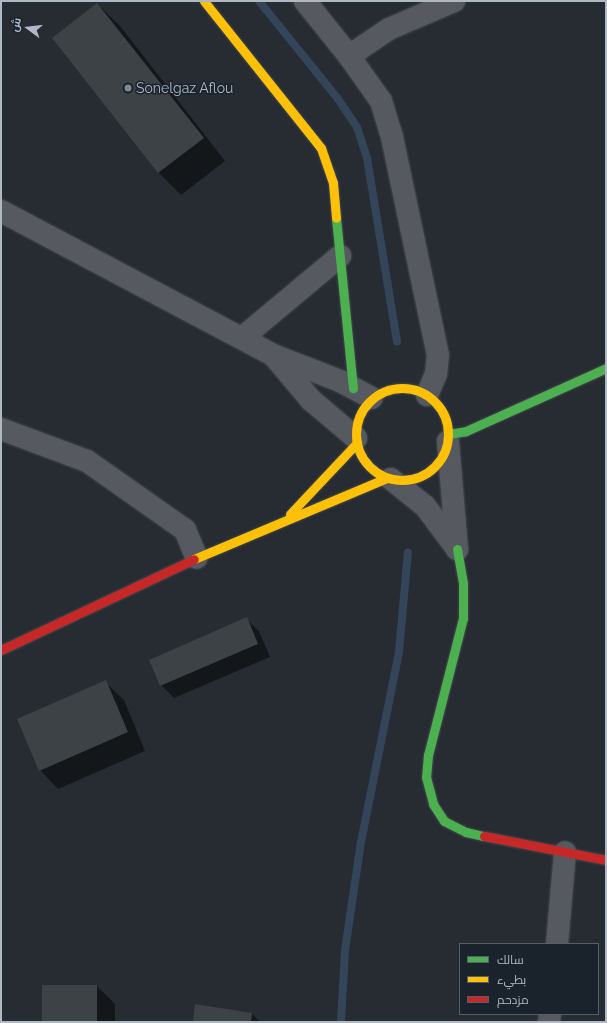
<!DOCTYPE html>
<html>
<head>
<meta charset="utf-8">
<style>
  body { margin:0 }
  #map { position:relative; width:607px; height:1023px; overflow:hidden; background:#262c32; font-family:Raleway,Cairo,sans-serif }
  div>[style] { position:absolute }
  .shadow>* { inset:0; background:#0007 }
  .stream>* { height:8px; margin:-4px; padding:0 4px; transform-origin:4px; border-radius:4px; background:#34455a }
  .building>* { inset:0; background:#3d4247 }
  .roads { filter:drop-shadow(0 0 1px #44484d) drop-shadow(0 0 1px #44484d) }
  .street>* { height:22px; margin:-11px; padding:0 11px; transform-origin:11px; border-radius:11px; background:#565a60 }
  .fast>* { height:9px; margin:-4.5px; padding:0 4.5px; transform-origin:4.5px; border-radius:4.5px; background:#4caf50 }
  .slow>* { height:9px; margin:-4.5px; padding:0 4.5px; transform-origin:4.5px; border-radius:4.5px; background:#ffc107 }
  .slow>.ring { margin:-4.5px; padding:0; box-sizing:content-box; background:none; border:9px solid #ffc107; border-radius:50% }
  .jam>* { height:9px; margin:-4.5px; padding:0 4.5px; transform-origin:4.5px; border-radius:4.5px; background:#c62828 }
  .dots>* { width:11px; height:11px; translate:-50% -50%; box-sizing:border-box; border:2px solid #1a222c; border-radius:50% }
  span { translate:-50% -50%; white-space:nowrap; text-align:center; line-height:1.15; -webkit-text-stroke:3px #1a222c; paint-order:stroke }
  .poi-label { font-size:14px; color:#afb8c4 }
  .left { translate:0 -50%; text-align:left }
  .frame { position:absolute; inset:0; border:2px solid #afb8c4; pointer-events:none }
  .legend { position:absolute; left:459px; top:943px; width:140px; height:72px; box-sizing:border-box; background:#1a222c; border:1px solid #565e69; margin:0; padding:5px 7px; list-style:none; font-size:12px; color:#afb8c4 }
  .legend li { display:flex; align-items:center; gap:8px; height:20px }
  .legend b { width:20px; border:1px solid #565e69 }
  .north { position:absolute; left:8px; top:8px; width:40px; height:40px; -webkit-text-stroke:3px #1a222c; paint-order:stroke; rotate:285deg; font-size:11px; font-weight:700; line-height:16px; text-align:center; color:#afb8c4 }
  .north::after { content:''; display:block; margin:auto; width:14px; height:18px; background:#afb8c4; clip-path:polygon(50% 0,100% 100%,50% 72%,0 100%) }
</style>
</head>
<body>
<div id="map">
  <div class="shadow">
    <div style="clip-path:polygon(97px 4px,120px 26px,225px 161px,181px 195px,159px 173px,53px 39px)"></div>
    <div style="clip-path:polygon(246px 619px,259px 631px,270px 657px,174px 698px,161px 685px)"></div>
    <div style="clip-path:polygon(105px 682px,124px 700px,145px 751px,58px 789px,40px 770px)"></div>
    <div style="clip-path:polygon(97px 986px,115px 1004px,115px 1022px,43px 1022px)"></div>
    <div style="clip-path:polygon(196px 1006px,252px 1014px,260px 1022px,194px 1022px)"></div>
  </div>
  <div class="stream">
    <div style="left:259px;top:1px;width:126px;rotate:51.1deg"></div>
    <div style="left:338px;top:99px;width:34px;rotate:56deg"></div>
    <div style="left:357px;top:127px;width:33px;rotate:72deg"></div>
    <div style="left:367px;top:158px;width:186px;rotate:80.7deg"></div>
    <div style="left:341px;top:1022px;width:72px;rotate:-86.8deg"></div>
    <div style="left:345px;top:950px;width:109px;rotate:-81.6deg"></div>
    <div style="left:361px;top:842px;width:194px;rotate:-78.7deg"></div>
    <div style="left:399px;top:652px;width:100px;rotate:-84.9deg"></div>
  </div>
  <div class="building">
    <div style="clip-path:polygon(97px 3px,204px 138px,158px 173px,52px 38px)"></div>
    <div style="clip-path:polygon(247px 617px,258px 644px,160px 686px,149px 660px)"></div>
    <div style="clip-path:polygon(106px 680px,128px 732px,39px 771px,17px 719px)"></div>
    <div style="clip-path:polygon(42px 985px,97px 985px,97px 1022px,42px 1022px)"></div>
    <div style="clip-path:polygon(195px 1004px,252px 1013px,251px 1022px,193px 1022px)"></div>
  </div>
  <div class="roads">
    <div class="street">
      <div style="left:305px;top:1px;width:70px;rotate:51.3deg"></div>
      <div style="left:349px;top:56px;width:55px;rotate:54.6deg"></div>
      <div style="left:381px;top:101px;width:38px;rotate:73deg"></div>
      <div style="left:392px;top:137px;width:223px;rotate:78.1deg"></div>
      <div style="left:438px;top:355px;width:19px;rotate:96deg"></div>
      <div style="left:436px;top:374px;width:23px;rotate:113deg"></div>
      <div style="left:349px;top:56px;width:48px;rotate:-34deg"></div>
      <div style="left:389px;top:29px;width:71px;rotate:-23.3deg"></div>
      <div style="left:1px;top:211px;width:308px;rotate:27.9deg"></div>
      <div style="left:273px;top:355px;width:72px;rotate:21.2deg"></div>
      <div style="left:340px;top:381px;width:36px;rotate:28deg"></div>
      <div style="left:242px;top:338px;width:128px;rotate:-39.9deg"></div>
      <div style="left:273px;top:355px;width:59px;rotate:49.8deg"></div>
      <div style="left:311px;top:400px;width:59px;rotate:40.2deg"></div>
      <div style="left:1px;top:429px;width:92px;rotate:20.4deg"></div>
      <div style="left:87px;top:461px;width:120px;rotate:35.1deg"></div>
      <div style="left:185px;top:530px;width:30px;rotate:67deg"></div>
      <div style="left:391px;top:479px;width:43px;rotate:38.5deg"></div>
      <div style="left:425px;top:506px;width:54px;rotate:53.3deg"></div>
      <div style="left:457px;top:549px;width:108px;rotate:-94.8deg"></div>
      <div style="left:557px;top:944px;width:92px;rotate:-85deg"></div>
      <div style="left:549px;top:1022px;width:8px;rotate:-83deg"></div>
    </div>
    <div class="fast">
      <div style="left:336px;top:218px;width:171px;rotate:84.3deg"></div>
      <div style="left:448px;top:434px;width:18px;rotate:-9deg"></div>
      <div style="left:466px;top:431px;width:154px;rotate:-24.2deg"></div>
      <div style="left:457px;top:549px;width:35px;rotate:80deg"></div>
      <div style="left:463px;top:583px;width:35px;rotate:90deg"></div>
      <div style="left:463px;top:618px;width:141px;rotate:104.3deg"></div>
      <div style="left:428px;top:755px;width:22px;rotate:95deg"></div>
      <div style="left:426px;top:777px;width:28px;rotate:75deg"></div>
      <div style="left:433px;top:804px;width:20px;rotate:57deg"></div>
      <div style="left:444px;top:821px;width:25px;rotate:27deg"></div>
      <div style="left:466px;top:832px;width:18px;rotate:13deg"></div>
    </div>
    <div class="slow">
      <div style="left:204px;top:1px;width:188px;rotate:51.5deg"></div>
      <div style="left:321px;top:148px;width:37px;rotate:71deg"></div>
      <div style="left:333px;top:183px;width:35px;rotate:85deg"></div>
      <div class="ring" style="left:356px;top:388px;width:83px;height:83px"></div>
      <div style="left:290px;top:514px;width:98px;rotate:-46.7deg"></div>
      <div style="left:194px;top:559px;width:209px;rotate:-22.8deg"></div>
    </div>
    <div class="jam">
      <div style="left:1px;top:650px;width:213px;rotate:-25.2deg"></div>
      <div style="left:484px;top:836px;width:124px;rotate:11.1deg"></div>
    </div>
  </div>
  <div class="dots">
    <div style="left:128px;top:88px;background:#7f8791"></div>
  </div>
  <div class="poi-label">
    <span class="left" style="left:136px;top:88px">Sonelgaz Aflou</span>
  </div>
  <div class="frame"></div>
  <ul class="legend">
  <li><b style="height:5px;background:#4caf50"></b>سالك</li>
  <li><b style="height:5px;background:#ffc107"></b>بطيء</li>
  <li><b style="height:5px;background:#c62828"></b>مزدحم</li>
  </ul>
  <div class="north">ش</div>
</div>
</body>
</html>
